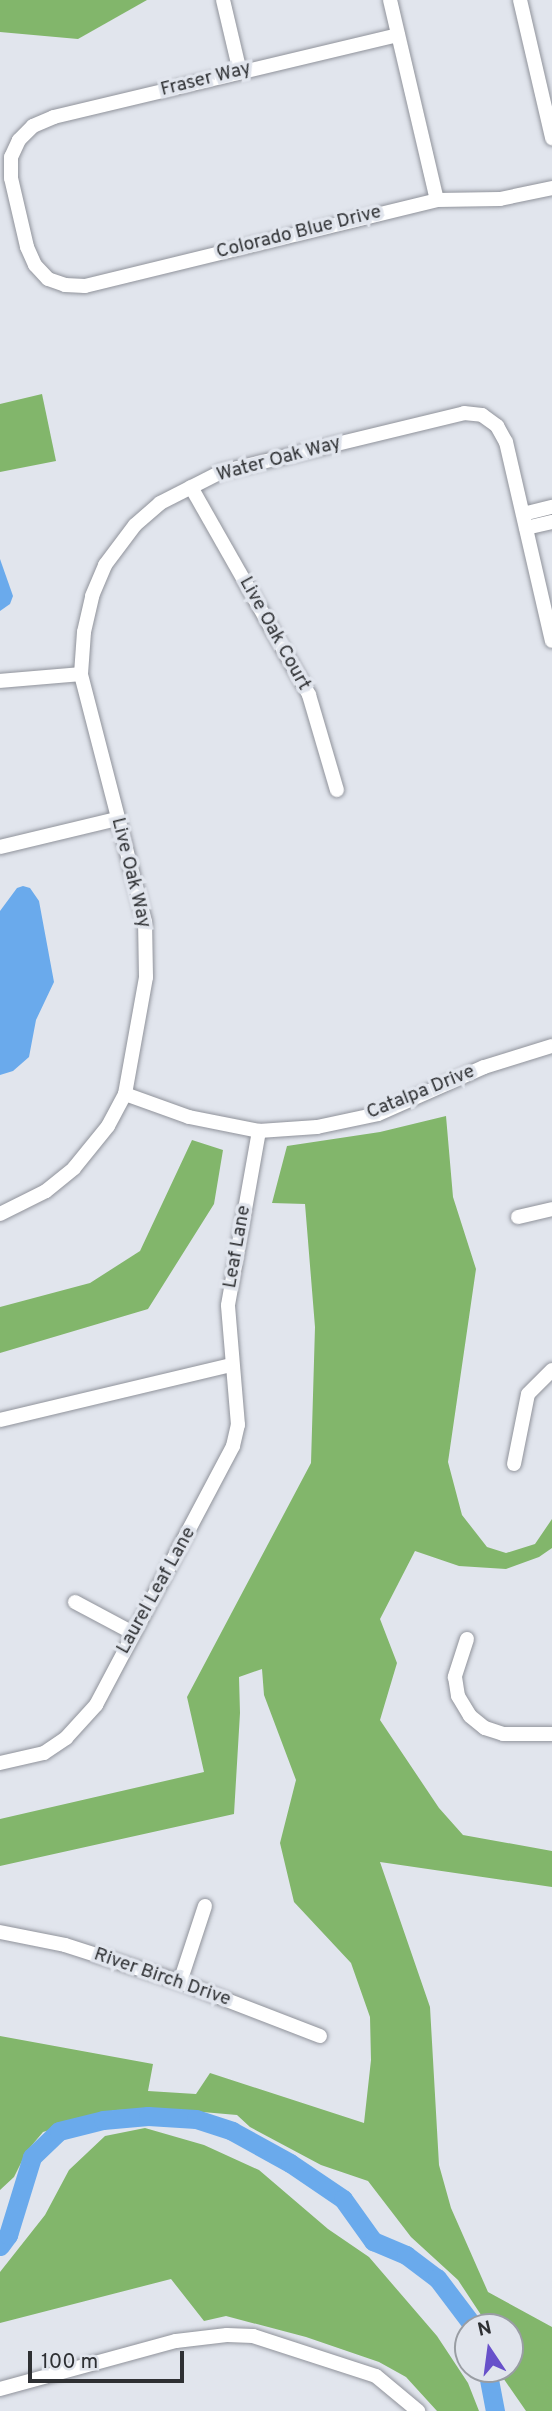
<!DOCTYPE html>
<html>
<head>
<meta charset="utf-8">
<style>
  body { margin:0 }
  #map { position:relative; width:552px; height:2411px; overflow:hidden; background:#e1e5ed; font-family:Overpass,sans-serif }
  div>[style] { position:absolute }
  .forest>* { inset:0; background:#82b66b }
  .water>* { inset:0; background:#6aaaec }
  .river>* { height:19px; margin:-9.5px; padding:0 9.5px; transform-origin:9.5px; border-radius:9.5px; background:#6aaaec }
  .roads { filter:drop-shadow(0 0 2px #90939b) drop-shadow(0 0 2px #90939b) }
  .minor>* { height:14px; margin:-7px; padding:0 7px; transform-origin:7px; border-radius:7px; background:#fff }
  span { translate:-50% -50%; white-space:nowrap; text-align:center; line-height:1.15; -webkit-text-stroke:7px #e1e5ed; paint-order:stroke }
  .street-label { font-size:19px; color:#2e3033 }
  .north { position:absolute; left:454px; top:2313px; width:70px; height:70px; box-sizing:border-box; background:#e1e5ed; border:2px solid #999da3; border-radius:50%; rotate:347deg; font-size:19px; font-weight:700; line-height:28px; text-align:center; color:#2e3033 }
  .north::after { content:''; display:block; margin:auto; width:24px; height:32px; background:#6851ca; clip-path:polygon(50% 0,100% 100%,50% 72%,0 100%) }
  .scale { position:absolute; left:28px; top:2351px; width:156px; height:32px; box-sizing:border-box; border:4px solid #2e3033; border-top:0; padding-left:9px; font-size:21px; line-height:24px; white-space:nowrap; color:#2e3033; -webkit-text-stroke:5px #e1e5ed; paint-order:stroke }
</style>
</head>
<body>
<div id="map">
  <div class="forest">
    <div style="clip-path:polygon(0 0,147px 0,78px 39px,0 32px)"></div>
    <div style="clip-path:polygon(42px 394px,56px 461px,0 472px,0 404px)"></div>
    <div style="clip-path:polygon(446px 1116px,453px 1197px,476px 1269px,448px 1462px,462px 1515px,487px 1547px,506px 1553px,535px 1544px,552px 1519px,552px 1548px,539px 1557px,506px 1569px,459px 1566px,415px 1551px,380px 1619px,397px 1663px,380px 1720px,439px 1808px,463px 1835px,552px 1851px,552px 1887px,380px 1862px,430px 2007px,439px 2165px,451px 2208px,488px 2292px,552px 2327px,552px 2411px,526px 2411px,499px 2372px,499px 2369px,510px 2369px,510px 2327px,489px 2327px,458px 2280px,411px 2237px,368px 2181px,321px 2165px,250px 2127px,237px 2115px,168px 2109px,115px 2110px,43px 2132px,27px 2151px,14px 2177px,0 2190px,0 2036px,153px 2064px,148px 2091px,196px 2094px,210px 2073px,364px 2123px,371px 2060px,370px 2017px,351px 1963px,294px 1902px,280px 1843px,296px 1780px,264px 1695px,262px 1669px,239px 1677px,240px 1713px,234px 1814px,0 1866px,0 1819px,204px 1772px,187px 1697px,311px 1463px,315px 1327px,305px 1204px,272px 1203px,287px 1146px,380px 1132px)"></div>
    <div style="clip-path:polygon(192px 1140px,223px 1150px,214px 1204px,148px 1309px,0 1353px,0 1307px,90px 1283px,140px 1251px)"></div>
    <div style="clip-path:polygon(145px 2128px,204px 2145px,259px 2170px,328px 2229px,369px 2257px,437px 2336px,468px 2383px,479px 2411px,437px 2411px,406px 2377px,379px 2362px,306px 2337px,226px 2316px,204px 2321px,171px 2279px,0 2323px,0 2272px,45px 2215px,69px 2170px,105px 2136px)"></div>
  </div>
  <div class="water">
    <div style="clip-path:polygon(0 559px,13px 596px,10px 604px,0 611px)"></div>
    <div style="clip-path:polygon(23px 886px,30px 888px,39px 901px,54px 982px,36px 1020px,29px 1057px,13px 1071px,0 1075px,0 911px,17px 888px)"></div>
  </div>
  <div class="river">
    <div style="left:0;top:2246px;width:14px;rotate:-54deg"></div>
    <div style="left:8px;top:2235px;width:82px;rotate:-72.9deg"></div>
    <div style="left:32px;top:2157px;width:37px;rotate:-44deg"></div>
    <div style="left:59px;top:2131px;width:45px;rotate:-14deg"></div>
    <div style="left:103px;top:2120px;width:45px;rotate:-5.1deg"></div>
    <div style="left:148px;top:2116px;width:48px;rotate:3.6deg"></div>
    <div style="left:196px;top:2119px;width:38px;rotate:18deg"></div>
    <div style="left:232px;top:2131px;width:66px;rotate:28.9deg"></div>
    <div style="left:290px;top:2163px;width:64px;rotate:34.2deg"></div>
    <div style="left:343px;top:2199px;width:52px;rotate:54.5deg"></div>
    <div style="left:373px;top:2241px;width:36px;rotate:23deg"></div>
    <div style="left:406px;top:2255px;width:39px;rotate:37deg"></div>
    <div style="left:437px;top:2278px;width:61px;rotate:52.9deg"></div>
    <div style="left:487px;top:2369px;width:43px;rotate:79.2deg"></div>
  </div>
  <div class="roads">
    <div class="minor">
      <div style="left:223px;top:0;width:74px;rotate:76.7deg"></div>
      <div style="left:390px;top:0;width:205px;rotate:76.8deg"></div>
      <div style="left:520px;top:0;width:142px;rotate:76.9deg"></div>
      <div style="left:398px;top:35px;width:354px;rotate:166.6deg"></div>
      <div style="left:54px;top:117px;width:23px;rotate:157deg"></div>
      <div style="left:33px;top:126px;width:20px;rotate:135deg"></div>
      <div style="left:19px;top:140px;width:19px;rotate:115deg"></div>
      <div style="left:11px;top:157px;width:21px;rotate:90deg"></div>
      <div style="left:11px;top:178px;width:71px;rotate:76.9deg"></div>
      <div style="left:27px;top:247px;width:20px;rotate:66deg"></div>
      <div style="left:35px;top:265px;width:19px;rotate:47deg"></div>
      <div style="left:48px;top:279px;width:18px;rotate:19deg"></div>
      <div style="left:65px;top:285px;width:20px;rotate:3deg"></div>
      <div style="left:85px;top:286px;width:362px;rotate:-13.7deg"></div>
      <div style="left:437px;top:200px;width:63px;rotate:-0.9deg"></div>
      <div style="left:500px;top:199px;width:53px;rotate:-11.9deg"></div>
      <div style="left:191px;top:487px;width:239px;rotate:60.4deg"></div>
      <div style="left:309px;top:695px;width:99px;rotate:73.6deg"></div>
      <div style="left:523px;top:514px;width:30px;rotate:-14deg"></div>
      <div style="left:526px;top:528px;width:27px;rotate:-13deg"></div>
      <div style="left:0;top:681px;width:81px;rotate:-4.9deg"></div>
      <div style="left:0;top:847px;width:120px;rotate:-13.5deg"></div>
      <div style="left:125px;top:1094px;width:68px;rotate:19.8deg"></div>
      <div style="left:189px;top:1117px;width:71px;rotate:11.3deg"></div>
      <div style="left:259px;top:1131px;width:58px;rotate:-3.9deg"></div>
      <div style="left:317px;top:1127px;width:62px;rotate:-12deg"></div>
      <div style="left:378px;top:1114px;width:116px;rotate:-23.9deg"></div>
      <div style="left:484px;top:1067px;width:71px;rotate:-17.2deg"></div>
      <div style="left:0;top:1214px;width:51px;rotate:-26.6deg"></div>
      <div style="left:46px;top:1191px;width:36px;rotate:-39deg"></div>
      <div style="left:74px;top:1168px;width:54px;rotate:-51deg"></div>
      <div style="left:108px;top:1126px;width:36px;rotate:-62deg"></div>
      <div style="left:125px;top:1094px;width:119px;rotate:-79.8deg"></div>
      <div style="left:146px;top:977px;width:55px;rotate:-91deg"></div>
      <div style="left:145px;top:922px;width:256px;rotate:-104.5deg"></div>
      <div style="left:81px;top:674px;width:42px;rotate:-85.9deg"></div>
      <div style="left:84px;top:632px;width:37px;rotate:-77deg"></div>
      <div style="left:92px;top:596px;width:34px;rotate:-67deg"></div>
      <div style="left:105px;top:565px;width:50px;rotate:-53.1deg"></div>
      <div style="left:135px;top:525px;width:33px;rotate:-41deg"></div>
      <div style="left:160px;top:503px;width:68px;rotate:-26.9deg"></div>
      <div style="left:221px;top:472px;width:250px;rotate:-13.6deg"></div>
      <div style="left:464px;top:413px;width:18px;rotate:6deg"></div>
      <div style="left:482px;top:415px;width:19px;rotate:36deg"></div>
      <div style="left:497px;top:426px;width:18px;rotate:61deg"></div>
      <div style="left:506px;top:442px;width:204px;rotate:77deg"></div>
      <div style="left:518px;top:1217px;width:35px;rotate:-13deg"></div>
      <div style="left:0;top:1420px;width:237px;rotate:-13.4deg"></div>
      <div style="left:514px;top:1464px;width:71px;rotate:-78.7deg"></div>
      <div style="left:528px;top:1394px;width:34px;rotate:-45deg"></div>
      <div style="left:75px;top:1602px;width:66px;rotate:28.1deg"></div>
      <div style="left:467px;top:1639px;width:40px;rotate:108deg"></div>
      <div style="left:455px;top:1677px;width:19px;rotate:81deg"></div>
      <div style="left:458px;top:1696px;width:23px;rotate:59deg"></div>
      <div style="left:470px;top:1716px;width:19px;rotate:39deg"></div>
      <div style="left:485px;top:1728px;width:19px;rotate:18deg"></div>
      <div style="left:503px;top:1734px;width:49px"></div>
      <div style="left:0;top:1763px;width:45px;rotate:-12.8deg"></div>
      <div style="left:44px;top:1753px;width:27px;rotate:-34deg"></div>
      <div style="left:66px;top:1738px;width:45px;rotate:-47.7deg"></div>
      <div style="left:96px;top:1705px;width:293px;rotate:-62.1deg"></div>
      <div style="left:233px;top:1446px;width:22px;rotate:-77deg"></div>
      <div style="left:238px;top:1425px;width:120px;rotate:-94.8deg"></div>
      <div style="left:228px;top:1305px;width:177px;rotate:-79.9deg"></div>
      <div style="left:0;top:1932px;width:66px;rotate:11.3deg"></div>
      <div style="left:65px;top:1945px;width:121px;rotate:17.8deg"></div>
      <div style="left:180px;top:1982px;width:150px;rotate:21.1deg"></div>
      <div style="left:180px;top:1982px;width:80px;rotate:-71.8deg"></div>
      <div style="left:0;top:2389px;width:182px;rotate:-15.3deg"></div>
      <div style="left:176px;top:2341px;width:51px;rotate:-6.7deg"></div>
      <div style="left:227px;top:2335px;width:26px;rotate:2deg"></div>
      <div style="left:253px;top:2336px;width:129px;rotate:18deg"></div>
      <div style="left:376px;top:2376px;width:55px;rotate:39.8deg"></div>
    </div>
  </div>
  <div class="street-label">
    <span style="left:206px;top:80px;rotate:-14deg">Fraser Way</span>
    <span style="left:299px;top:233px;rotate:-14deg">Colorado Blue Drive</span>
    <span style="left:279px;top:460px;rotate:-15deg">Water Oak Way</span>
    <span style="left:274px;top:634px;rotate:61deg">Live Oak Court</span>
    <span style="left:130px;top:873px;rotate:76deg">Live Oak Way</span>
    <span style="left:421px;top:1093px;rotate:-22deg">Catalpa Drive</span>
    <span style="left:238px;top:1247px;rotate:-80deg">Leaf Lane</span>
    <span style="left:157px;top:1591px;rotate:-61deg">Laurel Leaf Lane</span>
    <span style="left:162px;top:1978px;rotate:19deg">River Birch Drive</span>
  </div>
  <div class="north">N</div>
  <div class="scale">100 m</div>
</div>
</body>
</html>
